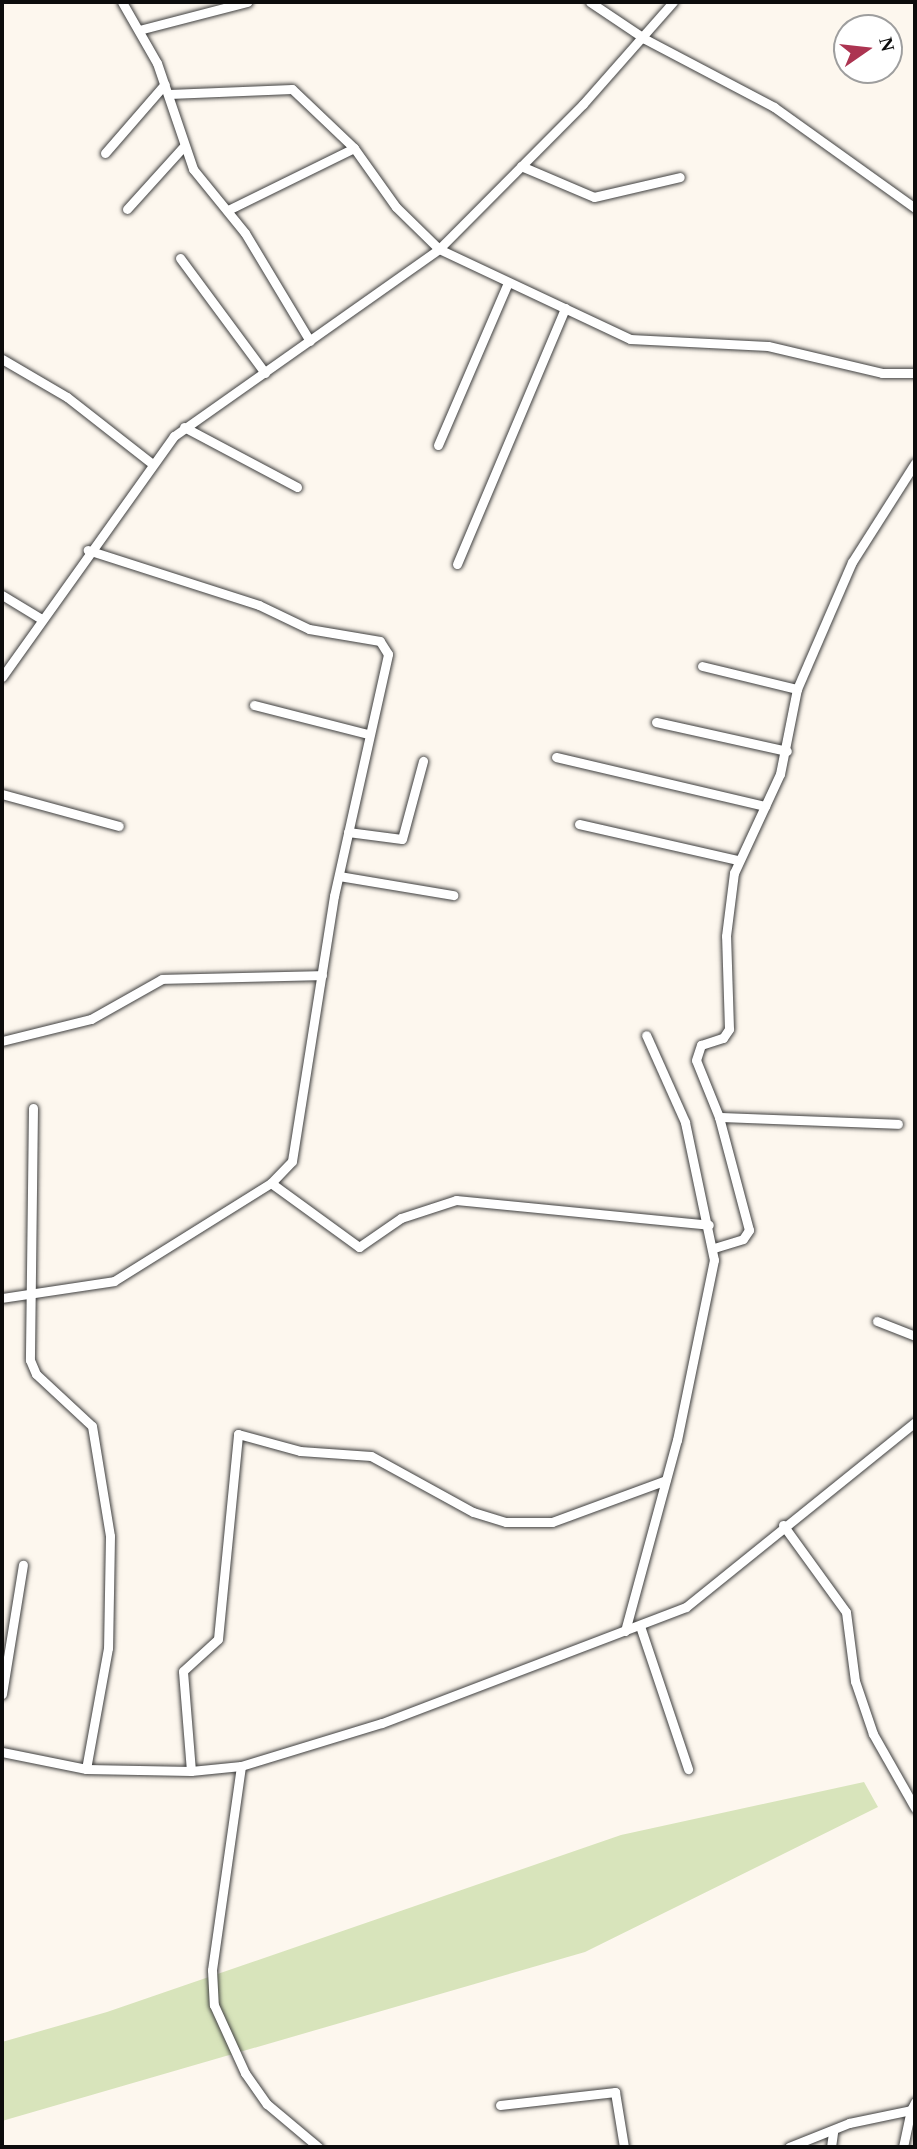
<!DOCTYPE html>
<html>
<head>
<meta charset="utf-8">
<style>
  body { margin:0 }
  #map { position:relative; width:917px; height:2149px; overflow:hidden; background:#fdf7ee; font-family:Georgia,serif }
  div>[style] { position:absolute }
  .green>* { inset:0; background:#d8e4bb }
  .roads { filter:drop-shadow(0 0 2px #3f3f3f) drop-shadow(0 0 2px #3f3f3f) }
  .minor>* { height:9px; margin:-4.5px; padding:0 4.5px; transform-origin:4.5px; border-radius:4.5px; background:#fff }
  span { translate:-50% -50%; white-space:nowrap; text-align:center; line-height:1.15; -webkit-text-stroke:7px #fff; paint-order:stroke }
  .frame { position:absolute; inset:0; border:4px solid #0c0c0c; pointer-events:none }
  .north { position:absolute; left:833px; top:14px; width:70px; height:70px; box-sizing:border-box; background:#fff; border:2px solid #9e9e9e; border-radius:50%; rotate:76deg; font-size:19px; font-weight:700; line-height:28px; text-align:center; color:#0c0c0c }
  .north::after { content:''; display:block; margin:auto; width:24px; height:32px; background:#ac3451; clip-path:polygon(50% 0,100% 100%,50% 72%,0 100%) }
</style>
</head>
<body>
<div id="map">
  <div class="green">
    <div style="clip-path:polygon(864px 1782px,878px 1807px,585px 1952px,2px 2121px,2px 2042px,107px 2012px,621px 1835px)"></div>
  </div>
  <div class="roads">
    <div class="minor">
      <div style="left:122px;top:2px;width:70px;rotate:60.2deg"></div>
      <div style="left:157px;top:63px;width:112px;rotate:71.2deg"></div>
      <div style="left:193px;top:169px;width:82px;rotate:50.9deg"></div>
      <div style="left:245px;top:233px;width:126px;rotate:59deg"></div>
      <div style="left:590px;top:2px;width:66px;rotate:33.9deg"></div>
      <div style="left:645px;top:39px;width:146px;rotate:27.8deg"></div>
      <div style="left:774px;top:107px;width:173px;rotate:35.6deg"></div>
      <div style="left:139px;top:30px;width:112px;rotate:-14.5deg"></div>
      <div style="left:169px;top:94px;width:123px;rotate:-2.3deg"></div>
      <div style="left:292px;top:89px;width:86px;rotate:43.6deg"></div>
      <div style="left:354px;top:148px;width:72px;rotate:54.6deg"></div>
      <div style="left:396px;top:207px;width:60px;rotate:44.3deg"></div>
      <div style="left:439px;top:249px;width:211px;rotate:25.2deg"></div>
      <div style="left:630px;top:339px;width:138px;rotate:2.9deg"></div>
      <div style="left:768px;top:346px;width:117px;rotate:13.3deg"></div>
      <div style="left:882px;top:373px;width:33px"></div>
      <div style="left:105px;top:153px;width:91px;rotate:-49deg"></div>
      <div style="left:521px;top:166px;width:79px;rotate:23deg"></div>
      <div style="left:594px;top:197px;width:88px;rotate:-13.1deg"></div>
      <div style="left:127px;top:209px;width:85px;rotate:-47.9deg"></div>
      <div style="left:228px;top:210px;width:140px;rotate:-26.2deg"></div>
      <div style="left:180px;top:258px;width:143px;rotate:53.5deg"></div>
      <div style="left:2px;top:359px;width:75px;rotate:30.3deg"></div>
      <div style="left:67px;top:397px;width:105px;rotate:38.1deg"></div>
      <div style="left:184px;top:427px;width:128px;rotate:28deg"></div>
      <div style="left:438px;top:445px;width:174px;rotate:-66.7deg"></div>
      <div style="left:457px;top:564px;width:278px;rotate:-67.1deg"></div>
      <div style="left:2px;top:595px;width:44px;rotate:31.2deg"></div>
      <div style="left:702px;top:666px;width:98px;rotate:13.6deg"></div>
      <div style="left:2px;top:677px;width:296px;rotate:-54.5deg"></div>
      <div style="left:174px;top:436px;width:324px;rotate:-35.2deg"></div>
      <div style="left:439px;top:249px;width:204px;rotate:-45.2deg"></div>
      <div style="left:583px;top:104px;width:136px;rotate:-48.6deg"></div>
      <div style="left:254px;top:705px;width:118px;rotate:14.3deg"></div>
      <div style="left:656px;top:722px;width:134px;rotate:12.5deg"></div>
      <div style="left:556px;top:757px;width:215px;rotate:13.2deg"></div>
      <div style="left:2px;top:794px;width:121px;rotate:15.3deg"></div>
      <div style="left:579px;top:824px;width:163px;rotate:12.8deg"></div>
      <div style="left:348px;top:832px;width:54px;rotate:7.4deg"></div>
      <div style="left:402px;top:839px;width:81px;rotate:-74.9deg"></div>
      <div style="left:339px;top:876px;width:116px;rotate:9.5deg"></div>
      <div style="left:2px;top:1041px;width:92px;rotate:-13.9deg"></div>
      <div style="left:91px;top:1019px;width:81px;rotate:-29.4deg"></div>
      <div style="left:162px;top:979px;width:160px;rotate:-1.4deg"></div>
      <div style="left:33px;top:1108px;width:252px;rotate:90.7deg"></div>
      <div style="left:30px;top:1360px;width:15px;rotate:67deg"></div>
      <div style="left:36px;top:1374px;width:76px;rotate:42.9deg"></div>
      <div style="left:92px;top:1426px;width:111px;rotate:80.7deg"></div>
      <div style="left:110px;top:1536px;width:112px;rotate:91deg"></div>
      <div style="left:108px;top:1648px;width:123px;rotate:100.3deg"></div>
      <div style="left:719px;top:1117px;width:179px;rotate:2.2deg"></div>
      <div style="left:271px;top:1183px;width:109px;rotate:36deg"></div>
      <div style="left:359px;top:1247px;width:51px;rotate:-34.6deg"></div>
      <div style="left:401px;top:1218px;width:58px;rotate:-18.1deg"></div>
      <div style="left:456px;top:1200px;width:254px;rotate:5.6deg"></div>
      <div style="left:714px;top:1248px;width:30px;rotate:-17deg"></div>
      <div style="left:743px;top:1239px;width:11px;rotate:-56deg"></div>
      <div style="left:749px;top:1230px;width:117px;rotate:-104.9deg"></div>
      <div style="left:719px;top:1117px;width:61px;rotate:-112deg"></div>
      <div style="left:696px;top:1060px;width:16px;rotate:-72deg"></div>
      <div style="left:701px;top:1045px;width:23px;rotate:-18deg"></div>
      <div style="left:723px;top:1038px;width:11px;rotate:-56deg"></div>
      <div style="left:729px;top:1029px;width:93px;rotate:-91.8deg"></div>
      <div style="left:726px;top:936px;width:64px;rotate:-82.8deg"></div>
      <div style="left:734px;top:873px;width:109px;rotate:-65.1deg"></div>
      <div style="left:780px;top:774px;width:87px;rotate:-78.7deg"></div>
      <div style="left:797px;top:689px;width:138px;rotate:-66.6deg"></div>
      <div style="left:852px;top:562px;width:117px;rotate:-57.5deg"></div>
      <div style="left:2px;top:1298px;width:113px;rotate:-8.6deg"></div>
      <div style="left:114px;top:1281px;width:185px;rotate:-32deg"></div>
      <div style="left:271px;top:1183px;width:30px;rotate:-46deg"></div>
      <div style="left:292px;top:1161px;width:268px;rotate:-81deg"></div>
      <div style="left:334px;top:896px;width:248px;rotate:-77.4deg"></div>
      <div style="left:388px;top:654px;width:15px;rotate:-122deg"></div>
      <div style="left:380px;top:641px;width:72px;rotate:-170.4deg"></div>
      <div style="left:309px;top:629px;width:55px;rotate:-154.4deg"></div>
      <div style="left:259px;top:605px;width:180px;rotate:-162.2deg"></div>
      <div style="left:877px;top:1321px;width:41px;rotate:21.5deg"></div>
      <div style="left:783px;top:1525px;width:107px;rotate:54.1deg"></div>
      <div style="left:846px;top:1612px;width:70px;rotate:82.6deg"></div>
      <div style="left:855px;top:1681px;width:56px;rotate:71.2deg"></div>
      <div style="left:873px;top:1734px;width:85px;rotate:60.4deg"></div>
      <div style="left:640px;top:1626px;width:151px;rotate:71.4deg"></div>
      <div style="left:625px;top:1631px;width:198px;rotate:-74.8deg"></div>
      <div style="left:677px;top:1440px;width:184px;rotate:-78.4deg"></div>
      <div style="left:714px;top:1260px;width:141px;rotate:-101.9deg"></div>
      <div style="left:685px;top:1122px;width:95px;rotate:-114.1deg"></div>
      <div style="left:2px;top:1694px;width:131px;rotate:-80.8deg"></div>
      <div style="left:2px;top:1752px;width:86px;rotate:11.4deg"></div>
      <div style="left:86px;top:1769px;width:105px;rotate:1.1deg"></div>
      <div style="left:191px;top:1771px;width:50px;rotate:-5.7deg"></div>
      <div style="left:241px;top:1766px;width:147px;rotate:-17deg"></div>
      <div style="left:382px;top:1723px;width:325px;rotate:-20.9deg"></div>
      <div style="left:686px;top:1607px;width:294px;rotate:-38.9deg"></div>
      <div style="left:241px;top:1766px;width:206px;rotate:98.1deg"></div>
      <div style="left:212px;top:1970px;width:35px;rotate:87deg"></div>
      <div style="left:214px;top:2005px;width:75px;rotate:65.5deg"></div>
      <div style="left:245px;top:2073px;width:38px;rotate:55deg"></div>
      <div style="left:267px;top:2104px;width:67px;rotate:40.1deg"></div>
      <div style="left:191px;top:1771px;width:100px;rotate:-94.6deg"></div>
      <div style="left:183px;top:1671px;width:47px;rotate:-42.4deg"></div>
      <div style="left:218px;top:1639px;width:206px;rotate:-84.4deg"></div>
      <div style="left:238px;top:1434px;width:64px;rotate:15.3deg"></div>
      <div style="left:300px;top:1451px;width:71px;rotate:4deg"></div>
      <div style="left:371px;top:1456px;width:116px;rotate:28.8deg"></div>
      <div style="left:473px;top:1512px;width:34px;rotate:17deg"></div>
      <div style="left:506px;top:1522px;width:46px"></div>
      <div style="left:552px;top:1522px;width:121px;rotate:-20.2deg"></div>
      <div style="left:500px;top:2105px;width:116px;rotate:-6.4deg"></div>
      <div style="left:615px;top:2092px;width:56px;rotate:80.7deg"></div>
      <div style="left:789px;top:2147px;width:65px;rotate:-21.8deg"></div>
      <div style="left:849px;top:2123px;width:63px;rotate:-11.8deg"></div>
      <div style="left:911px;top:2110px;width:9px;rotate:-63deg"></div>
      <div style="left:831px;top:2147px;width:15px;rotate:-82deg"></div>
      <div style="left:903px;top:2147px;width:38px;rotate:-78deg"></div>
    </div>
  </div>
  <div class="frame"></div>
  <div class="north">N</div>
</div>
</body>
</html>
